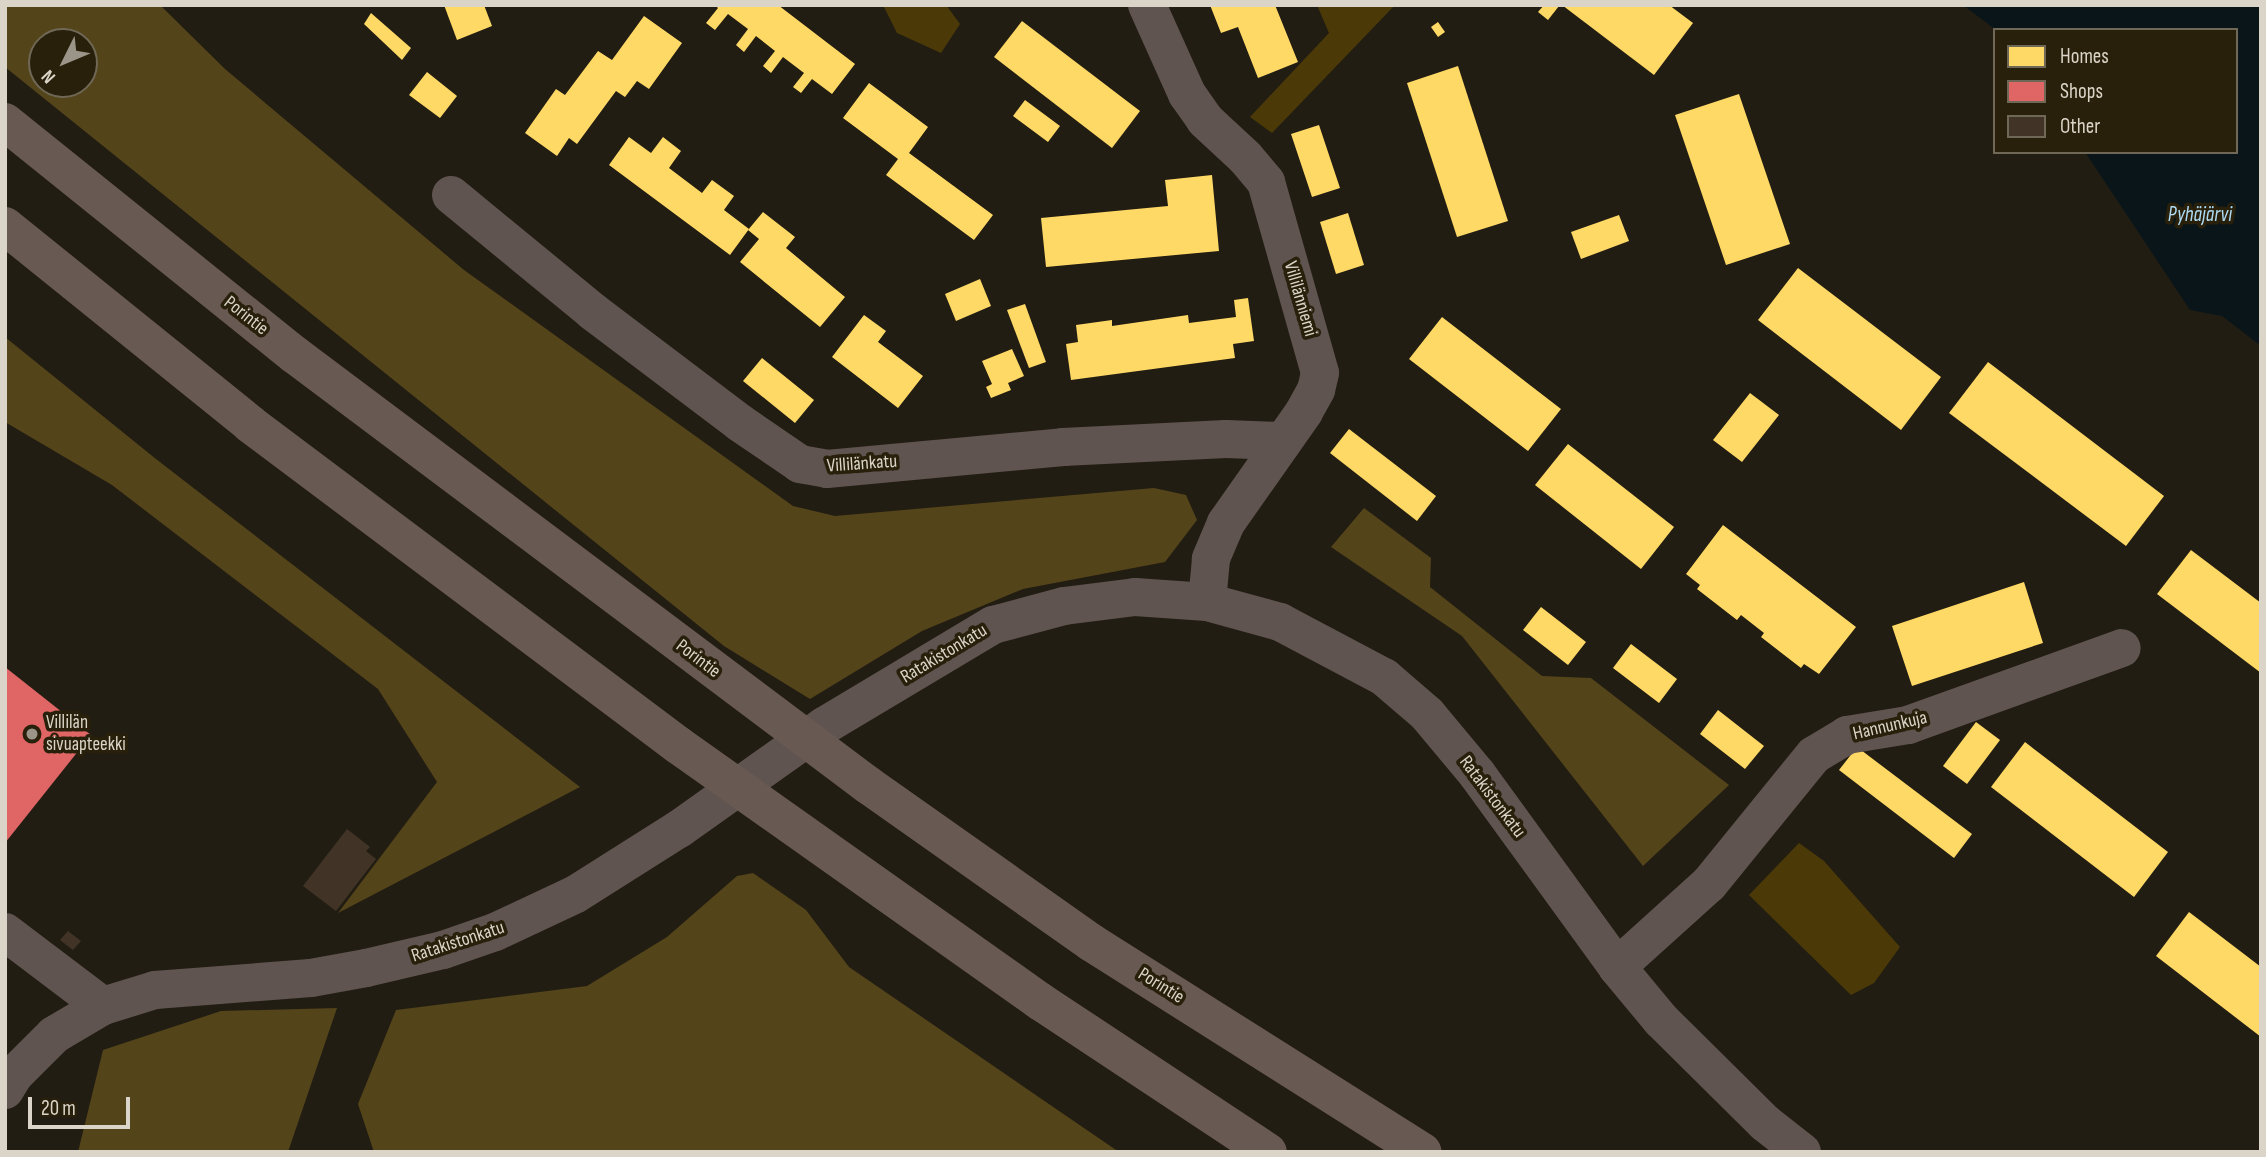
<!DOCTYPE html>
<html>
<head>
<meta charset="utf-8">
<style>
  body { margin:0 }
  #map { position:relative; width:2266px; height:1157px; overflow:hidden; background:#221d12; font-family:"Sofia Sans Condensed",sans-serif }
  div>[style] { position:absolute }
  .green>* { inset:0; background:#4b3a08 }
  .forest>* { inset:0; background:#54441a }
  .water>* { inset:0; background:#091519 }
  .homes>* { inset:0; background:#ffd966 }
  .shops>* { inset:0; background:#e06666 }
  .building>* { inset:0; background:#413427 }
  .minor>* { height:38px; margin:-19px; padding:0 19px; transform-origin:19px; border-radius:19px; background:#605451 }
  .motorway>* { height:38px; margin:-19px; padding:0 19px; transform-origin:19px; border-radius:19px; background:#695953 }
  .dots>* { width:19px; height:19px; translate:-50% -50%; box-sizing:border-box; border:4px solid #29200b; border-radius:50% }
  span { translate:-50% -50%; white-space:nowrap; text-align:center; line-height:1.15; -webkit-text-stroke:7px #29200b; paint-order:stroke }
  .street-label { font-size:19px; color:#dad5c8 }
  .poi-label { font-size:19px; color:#dad5c8 }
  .left { translate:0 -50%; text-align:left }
  .water-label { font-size:21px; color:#aedbf3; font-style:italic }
  .frame { position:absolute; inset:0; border:7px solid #dad5c8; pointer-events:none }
  .legend { position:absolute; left:1993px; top:28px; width:245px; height:126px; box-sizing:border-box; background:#29200b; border:2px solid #706857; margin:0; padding:9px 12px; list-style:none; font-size:21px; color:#dad5c8 }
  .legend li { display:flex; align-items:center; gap:14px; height:35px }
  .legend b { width:35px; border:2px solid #706857 }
  .north { position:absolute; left:28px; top:28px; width:70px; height:70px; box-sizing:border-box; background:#29200b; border:2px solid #706857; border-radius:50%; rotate:227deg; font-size:19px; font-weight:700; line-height:28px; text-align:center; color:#dad5c8 }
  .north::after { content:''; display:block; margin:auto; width:24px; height:32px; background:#9a9588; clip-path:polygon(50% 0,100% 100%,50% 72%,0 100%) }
  .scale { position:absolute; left:28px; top:1097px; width:102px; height:32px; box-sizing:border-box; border:4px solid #dad5c8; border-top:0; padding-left:9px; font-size:21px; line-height:24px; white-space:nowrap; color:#dad5c8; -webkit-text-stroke:5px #29200b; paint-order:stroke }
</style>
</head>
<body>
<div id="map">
  <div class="green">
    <div style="clip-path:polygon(883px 5px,946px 5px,960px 24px,941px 53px,897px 33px)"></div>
    <div style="clip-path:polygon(1317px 5px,1395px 5px,1272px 133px,1250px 117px,1329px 33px)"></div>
    <div style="clip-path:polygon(1799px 843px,1824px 861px,1900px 947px,1874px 983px,1851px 995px,1749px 895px)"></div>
  </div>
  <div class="forest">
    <div style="clip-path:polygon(evenodd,5px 5px,160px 5px,225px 69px,464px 270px,793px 506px,835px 516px,1154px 488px,1186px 495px,1197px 520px,1165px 562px,1023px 589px,922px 631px,810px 699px,724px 646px,5px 67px,5px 5px,42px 42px,84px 42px,84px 84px,42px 84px,42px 42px)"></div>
    <div style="clip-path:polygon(5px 337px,156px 459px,580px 787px,338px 913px,437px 782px,378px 689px,112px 485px,5px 422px)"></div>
    <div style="clip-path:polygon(1364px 508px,1431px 558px,1430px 587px,1542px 676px,1591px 678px,1729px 785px,1643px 866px,1462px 636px,1331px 547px)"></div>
    <div style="clip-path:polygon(753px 873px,806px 910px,849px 967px,1119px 1152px,374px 1152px,358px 1104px,396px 1010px,587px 986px,667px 937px,737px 876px)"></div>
    <div style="clip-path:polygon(337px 1008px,288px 1152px,78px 1152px,103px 1050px,221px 1011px)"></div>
  </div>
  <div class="water">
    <div style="clip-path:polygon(1963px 5px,2261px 5px,2261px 346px,2222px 316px,2190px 310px,2085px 152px,2236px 152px,2236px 30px,1996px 30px)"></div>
  </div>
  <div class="homes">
    <div style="clip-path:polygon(444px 5px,484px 5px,492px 26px,457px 40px)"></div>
    <div style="clip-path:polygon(715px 5px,778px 5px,855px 64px,832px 94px,812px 79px,801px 93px,793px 87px,804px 73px,783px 57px,771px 73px,763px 66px,775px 51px,756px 36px,744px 52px,736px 45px,748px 29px,728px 14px,715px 30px,706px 23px,718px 8px)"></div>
    <div style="clip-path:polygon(1210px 5px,1275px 5px,1298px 62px,1258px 78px,1238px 27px,1221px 33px)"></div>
    <div style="clip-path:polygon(1544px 5px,1558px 5px,1559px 6px,1548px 20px,1538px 12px)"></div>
    <div style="clip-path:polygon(1562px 5px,1669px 5px,1693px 23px,1654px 75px)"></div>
    <div style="clip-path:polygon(371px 13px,411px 48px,402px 60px,364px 24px)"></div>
    <div style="clip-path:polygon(644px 16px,682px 43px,649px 89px,637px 81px,625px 97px,616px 91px,577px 144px,569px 138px,557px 156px,525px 133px,556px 89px,565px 95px,598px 51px,612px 60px)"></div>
    <div style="clip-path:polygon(1022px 21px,1140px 111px,1112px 148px,994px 57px)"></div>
    <div style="clip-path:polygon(1438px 22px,1445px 32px,1438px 37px,1431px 27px)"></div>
    <div style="clip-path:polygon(1458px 66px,1508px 221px,1457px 237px,1407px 83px)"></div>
    <div style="clip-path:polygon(427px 72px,457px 96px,440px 118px,409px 95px)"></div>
    <div style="clip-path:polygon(869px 83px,928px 127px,909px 153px,993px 215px,974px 240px,886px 175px,898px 159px,843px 118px)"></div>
    <div style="clip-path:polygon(1739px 94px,1790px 244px,1726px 265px,1675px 115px)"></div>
    <div style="clip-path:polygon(1025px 100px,1060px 126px,1048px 142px,1013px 116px)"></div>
    <div style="clip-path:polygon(1319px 125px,1340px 188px,1312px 197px,1291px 134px)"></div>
    <div style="clip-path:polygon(629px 137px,651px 153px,663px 137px,681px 151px,669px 168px,702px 193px,712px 180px,734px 196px,724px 210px,749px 229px,730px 255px,609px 165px)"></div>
    <div style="clip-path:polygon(1212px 175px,1219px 251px,1046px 267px,1041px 218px,1168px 206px,1165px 180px)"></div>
    <div style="clip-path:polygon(763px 212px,795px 237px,786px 248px,845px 297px,820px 327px,740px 262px,759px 239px,748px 230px)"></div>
    <div style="clip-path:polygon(1348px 213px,1364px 265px,1336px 274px,1320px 222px)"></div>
    <div style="clip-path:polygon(1619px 215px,1629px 241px,1581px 259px,1571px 232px)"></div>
    <div style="clip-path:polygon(1798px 268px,1941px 377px,1901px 430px,1758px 320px)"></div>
    <div style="clip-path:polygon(980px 279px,991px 306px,956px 321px,945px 294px)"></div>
    <div style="clip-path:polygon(1248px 298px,1254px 341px,1233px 344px,1235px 358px,1071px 380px,1066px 344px,1078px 342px,1076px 325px,1112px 320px,1112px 326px,1188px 315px,1189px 323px,1236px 317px,1234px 300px)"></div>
    <div style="clip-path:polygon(1025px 304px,1046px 362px,1029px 368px,1007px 310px)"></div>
    <div style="clip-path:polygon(864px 315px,886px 331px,878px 342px,923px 376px,898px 408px,832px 357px)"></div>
    <div style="clip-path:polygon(1442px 317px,1561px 409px,1528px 451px,1409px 359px)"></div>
    <div style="clip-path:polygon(1012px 349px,1024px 376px,1008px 383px,1011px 390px,991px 398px,986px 387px,992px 384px,982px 361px)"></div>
    <div style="clip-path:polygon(762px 358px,814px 400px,795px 423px,743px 381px)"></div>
    <div style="clip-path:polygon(1988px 362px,2164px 496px,2126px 546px,1949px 413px)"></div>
    <div style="clip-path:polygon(1750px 393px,1779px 415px,1742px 462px,1713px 440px)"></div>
    <div style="clip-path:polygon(1349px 429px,1436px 496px,1417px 521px,1330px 453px)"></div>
    <div style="clip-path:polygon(1568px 444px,1674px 527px,1641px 569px,1535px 485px)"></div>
    <div style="clip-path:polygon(1723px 525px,1856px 627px,1819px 674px,1804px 664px,1801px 668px,1761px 637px,1764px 633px,1741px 615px,1737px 620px,1697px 589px,1700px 585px,1686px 574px)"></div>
    <div style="clip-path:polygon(2191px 550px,2261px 603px,2261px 673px,2157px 594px)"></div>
    <div style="clip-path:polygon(2024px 582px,2043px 643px,1912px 686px,1892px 626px)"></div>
    <div style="clip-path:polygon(1541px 607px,1586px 642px,1568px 665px,1523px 630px)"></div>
    <div style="clip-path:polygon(1631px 644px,1677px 679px,1659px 703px,1613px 668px)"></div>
    <div style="clip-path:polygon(1718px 710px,1764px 746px,1745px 769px,1700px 734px)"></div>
    <div style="clip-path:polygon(1976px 722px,2000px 740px,1967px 784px,1943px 766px)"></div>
    <div style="clip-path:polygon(2025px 742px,2168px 852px,2134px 897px,1991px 787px)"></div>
    <div style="clip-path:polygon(1857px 747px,1972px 834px,1954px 858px,1839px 770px)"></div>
    <div style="clip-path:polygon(2189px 912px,2261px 967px,2261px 1037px,2156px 956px)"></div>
  </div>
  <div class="shops">
    <div style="clip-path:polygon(5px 667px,91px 735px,5px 843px)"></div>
  </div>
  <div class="building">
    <div style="clip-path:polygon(347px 829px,370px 847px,366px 851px,376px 859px,336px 911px,303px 886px)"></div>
    <div style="clip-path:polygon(68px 931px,81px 941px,73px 950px,60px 940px)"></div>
  </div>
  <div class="minor">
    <div style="left:1147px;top:5px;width:98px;rotate:65.8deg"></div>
    <div style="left:1187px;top:94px;width:32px;rotate:55deg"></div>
    <div style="left:1205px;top:120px;width:54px;rotate:42.8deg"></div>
    <div style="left:1245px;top:157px;width:33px;rotate:50deg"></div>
    <div style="left:1266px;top:182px;width:198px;rotate:74.2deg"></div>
    <div style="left:1320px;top:373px;width:17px;rotate:103deg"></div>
    <div style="left:1316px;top:390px;width:25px;rotate:119deg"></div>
    <div style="left:1304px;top:412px;width:136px;rotate:125.1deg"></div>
    <div style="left:1226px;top:523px;width:39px;rotate:113deg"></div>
    <div style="left:1211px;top:559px;width:43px;rotate:95.3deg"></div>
    <div style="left:451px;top:195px;width:183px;rotate:39.4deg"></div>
    <div style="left:592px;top:311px;width:186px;rotate:37.1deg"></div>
    <div style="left:740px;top:423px;width:73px;rotate:34.3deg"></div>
    <div style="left:800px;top:464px;width:27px;rotate:10deg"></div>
    <div style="left:827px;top:469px;width:237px;rotate:-5.3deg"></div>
    <div style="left:1063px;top:447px;width:163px;rotate:-2.8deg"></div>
    <div style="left:1226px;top:439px;width:54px;rotate:2.1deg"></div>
    <div style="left:5px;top:932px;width:123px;rotate:37.1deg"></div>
    <div style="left:1617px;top:967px;width:124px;rotate:-42.1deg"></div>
    <div style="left:1709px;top:884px;width:166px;rotate:-50.9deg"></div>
    <div style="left:1814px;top:755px;width:39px;rotate:-31deg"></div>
    <div style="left:1847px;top:735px;width:62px;rotate:-9.3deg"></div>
    <div style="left:1908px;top:725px;width:227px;rotate:-19.8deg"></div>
    <div style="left:5px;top:1090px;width:17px;rotate:-59deg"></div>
    <div style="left:14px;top:1075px;width:57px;rotate:-45deg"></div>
    <div style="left:54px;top:1035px;width:57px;rotate:-30.6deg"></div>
    <div style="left:103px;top:1006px;width:54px;rotate:-17.1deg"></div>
    <div style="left:155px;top:990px;width:156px;rotate:-4.4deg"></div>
    <div style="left:311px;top:978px;width:56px;rotate:-10.3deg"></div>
    <div style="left:366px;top:968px;width:79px;rotate:-13.2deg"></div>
    <div style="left:443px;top:950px;width:55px;rotate:-19.1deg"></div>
    <div style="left:495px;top:932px;width:89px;rotate:-25.1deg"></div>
    <div style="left:576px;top:894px;width:122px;rotate:-32.3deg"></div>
    <div style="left:679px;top:829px;width:178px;rotate:-35.4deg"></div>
    <div style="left:824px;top:726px;width:197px;rotate:-30.9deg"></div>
    <div style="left:993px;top:625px;width:73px;rotate:-15deg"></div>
    <div style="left:1064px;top:606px;width:72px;rotate:-7.2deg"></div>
    <div style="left:1135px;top:597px;width:72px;rotate:4deg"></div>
    <div style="left:1207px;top:602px;width:76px;rotate:15.3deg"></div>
    <div style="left:1280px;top:622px;width:118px;rotate:27.9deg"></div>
    <div style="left:1384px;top:677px;width:57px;rotate:40.7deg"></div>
    <div style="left:1427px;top:714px;width:78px;rotate:50.2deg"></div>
    <div style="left:1477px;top:774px;width:238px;rotate:54deg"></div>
    <div style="left:1617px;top:967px;width:69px;rotate:50.3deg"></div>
    <div style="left:1661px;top:1020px;width:146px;rotate:44.7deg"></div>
    <div style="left:1765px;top:1123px;width:47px;rotate:38.1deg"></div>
  </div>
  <div class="motorway">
    <div style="left:5px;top:122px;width:372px;rotate:38.8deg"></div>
    <div style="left:295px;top:355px;width:716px;rotate:36.89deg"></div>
    <div style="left:868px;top:785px;width:274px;rotate:35.2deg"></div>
    <div style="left:1092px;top:943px;width:391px;rotate:32.3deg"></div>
    <div style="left:5px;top:226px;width:315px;rotate:38.9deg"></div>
    <div style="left:250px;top:424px;width:535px;rotate:36.87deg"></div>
    <div style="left:678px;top:745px;width:445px;rotate:35.3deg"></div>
    <div style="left:1041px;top:1002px;width:272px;rotate:33.5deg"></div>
  </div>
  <div class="dots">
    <div style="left:32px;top:734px;background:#9a9588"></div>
  </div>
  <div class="street-label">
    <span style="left:1300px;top:299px;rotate:74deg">Villilänniemi</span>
    <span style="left:246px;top:316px;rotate:38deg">Porintie</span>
    <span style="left:862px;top:464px;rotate:-4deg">Villilänkatu</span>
    <span style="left:944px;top:654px;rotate:-31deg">Ratakistonkatu</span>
    <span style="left:698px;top:659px;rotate:37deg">Porintie</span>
    <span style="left:1890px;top:726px;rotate:-13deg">Hannunkuja</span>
    <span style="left:1492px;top:797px;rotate:53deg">Ratakistonkatu</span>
    <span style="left:458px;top:942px;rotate:-18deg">Ratakistonkatu</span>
    <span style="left:1161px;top:986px;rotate:32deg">Porintie</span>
  </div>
  <div class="poi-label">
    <span class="left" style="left:46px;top:734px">Villilän<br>sivuapteekki</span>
  </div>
  <div class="water-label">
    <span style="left:2200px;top:215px">Pyhäjärvi</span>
  </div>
  <div class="frame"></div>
  <ul class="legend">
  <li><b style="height:19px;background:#ffd966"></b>Homes</li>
  <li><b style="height:19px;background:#e06666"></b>Shops</li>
  <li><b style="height:19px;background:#413427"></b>Other</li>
  </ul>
  <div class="north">N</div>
  <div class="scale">20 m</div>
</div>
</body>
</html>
